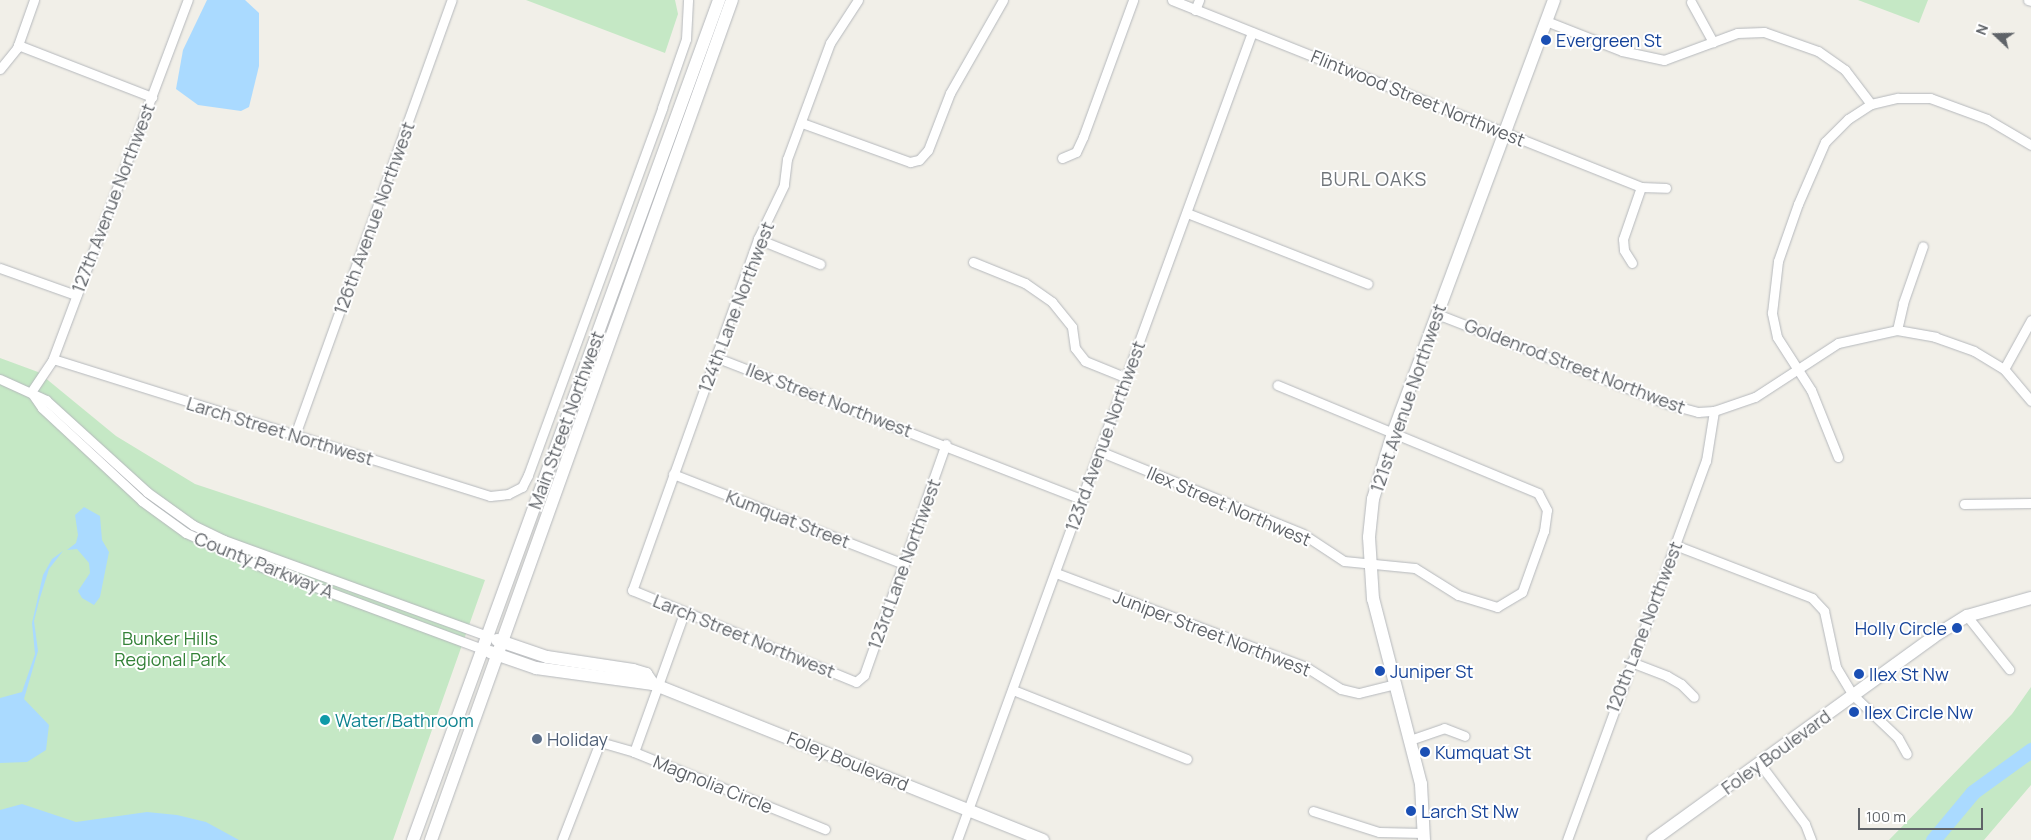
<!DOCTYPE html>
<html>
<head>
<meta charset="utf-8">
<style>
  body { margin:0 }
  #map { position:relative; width:2031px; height:840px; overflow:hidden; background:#f1efe8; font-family:Manrope,sans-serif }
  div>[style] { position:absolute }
  .green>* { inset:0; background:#c5e8c5 }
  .water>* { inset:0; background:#aadaff }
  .river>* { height:15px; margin:-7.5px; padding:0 7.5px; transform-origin:7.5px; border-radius:7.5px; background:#aadaff }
  .roads { filter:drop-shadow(0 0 1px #b5b8bc) drop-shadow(0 0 1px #b5b8bc) }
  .street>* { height:9px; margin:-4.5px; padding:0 4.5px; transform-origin:4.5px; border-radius:4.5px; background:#fff }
  .secondary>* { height:12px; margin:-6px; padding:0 6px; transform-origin:6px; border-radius:6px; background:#fff }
  .dots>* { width:14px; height:14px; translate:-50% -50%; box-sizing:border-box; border:2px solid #fff; border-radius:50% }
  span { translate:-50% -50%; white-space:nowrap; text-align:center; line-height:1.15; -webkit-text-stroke:4px #fff; paint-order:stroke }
  .transit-label { font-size:18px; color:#164399 }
  .left { translate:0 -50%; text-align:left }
  .right { translate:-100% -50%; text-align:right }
  .street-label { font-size:18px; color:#5f6368 }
  .park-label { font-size:18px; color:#348238 }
  .culture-label { font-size:18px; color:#0d838f }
  .service-label { font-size:18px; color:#4e5e75 }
  .neighbourhood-label { font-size:19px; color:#70757a; letter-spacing:1px }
  .north { position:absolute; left:1971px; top:10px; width:50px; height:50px; -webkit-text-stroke:4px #fff; paint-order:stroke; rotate:291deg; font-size:14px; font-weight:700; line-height:20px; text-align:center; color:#5f6368 }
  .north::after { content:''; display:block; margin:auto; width:18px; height:22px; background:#5f6368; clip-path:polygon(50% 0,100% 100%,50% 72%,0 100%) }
  .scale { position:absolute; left:1858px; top:808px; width:125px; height:22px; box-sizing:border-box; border:2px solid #5f6368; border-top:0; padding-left:6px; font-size:15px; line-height:18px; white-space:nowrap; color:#5f6368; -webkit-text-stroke:4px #fff; paint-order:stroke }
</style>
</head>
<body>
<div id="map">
  <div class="green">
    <div style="clip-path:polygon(526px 0,675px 0,678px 14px,665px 53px)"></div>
    <div style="clip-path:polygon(1858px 0,1928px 0,1919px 23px)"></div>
    <div style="clip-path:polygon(0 358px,38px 372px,116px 436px,195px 484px,485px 580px,393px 840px,0 840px)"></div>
    <div style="clip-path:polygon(2031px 687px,2031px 785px,1984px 840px,1889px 840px,2012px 714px)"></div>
  </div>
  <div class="water">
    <div style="clip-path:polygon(207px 0,245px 0,259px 13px,259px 66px,249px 107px,241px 111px,198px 105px,176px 89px,183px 50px)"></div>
    <div style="clip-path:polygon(84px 507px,100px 516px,102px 540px,109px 552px,100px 597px,94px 605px,82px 598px,78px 591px,90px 573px,89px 563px,77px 549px,67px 550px,76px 543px,78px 535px,75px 515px)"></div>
    <div style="clip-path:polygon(63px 551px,49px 569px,39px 601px,34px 621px,38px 651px,24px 699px,49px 725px,46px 750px,27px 762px,0 763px,0 698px,22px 692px,35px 654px,32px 623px,43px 575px,52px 559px)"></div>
    <div style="clip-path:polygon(22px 804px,76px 822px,147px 812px,177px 815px,206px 822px,239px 840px,0 840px,0 810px)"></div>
  </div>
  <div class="river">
    <div style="left:1933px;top:840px;width:62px;rotate:-50.2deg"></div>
    <div style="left:1973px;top:792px;width:72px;rotate:-35.9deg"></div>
  </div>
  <div class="roads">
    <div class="street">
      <div style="left:858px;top:0;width:51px;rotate:123.1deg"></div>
      <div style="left:830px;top:43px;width:124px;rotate:110.3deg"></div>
      <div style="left:787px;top:159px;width:26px;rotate:97deg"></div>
      <div style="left:784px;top:185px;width:60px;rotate:115.7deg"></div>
      <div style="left:758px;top:239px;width:373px;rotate:109.7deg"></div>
      <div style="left:632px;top:590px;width:242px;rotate:22.3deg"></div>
      <div style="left:856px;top:682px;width:11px;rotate:-41deg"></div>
      <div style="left:864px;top:675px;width:245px;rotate:-70.5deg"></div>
      <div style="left:1172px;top:0;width:505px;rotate:21.74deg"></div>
      <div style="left:1641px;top:187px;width:25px;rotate:2deg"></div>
      <div style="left:2028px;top:0;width:3px;rotate:18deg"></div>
      <div style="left:1691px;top:2px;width:46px;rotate:61.2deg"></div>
      <div style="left:1195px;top:10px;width:11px;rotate:-68deg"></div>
      <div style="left:1546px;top:21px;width:82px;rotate:21.5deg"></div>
      <div style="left:1622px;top:51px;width:43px;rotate:12.1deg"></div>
      <div style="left:1664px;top:60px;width:78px;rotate:-20.3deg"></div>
      <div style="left:1737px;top:33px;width:27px;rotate:-2deg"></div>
      <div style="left:1764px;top:32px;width:57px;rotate:19.4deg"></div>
      <div style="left:1818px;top:51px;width:33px;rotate:35deg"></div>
      <div style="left:1845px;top:70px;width:43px;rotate:52.6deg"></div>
      <div style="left:18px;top:45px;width:144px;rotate:21.2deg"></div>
      <div style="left:0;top:69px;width:27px;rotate:-51deg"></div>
      <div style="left:17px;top:48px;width:51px;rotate:-70.5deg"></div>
      <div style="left:802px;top:123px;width:115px;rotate:19.9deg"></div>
      <div style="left:910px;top:162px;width:9px;rotate:-13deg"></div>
      <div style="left:919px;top:160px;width:13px;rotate:-48deg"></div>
      <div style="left:928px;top:150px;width:61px;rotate:-68.9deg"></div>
      <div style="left:950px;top:93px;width:107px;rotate:-60.3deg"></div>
      <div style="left:1062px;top:158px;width:15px;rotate:-23deg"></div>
      <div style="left:1076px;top:152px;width:17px;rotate:-65deg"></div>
      <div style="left:1083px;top:137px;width:146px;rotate:-69.9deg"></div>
      <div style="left:1187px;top:213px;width:194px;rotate:21.4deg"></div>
      <div style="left:758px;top:239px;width:67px;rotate:22deg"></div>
      <div style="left:973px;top:262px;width:56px;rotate:22deg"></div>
      <div style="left:1025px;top:283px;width:33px;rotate:35deg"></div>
      <div style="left:1052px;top:302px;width:32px;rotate:51deg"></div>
      <div style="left:1072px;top:327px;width:21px;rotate:82deg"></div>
      <div style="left:1075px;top:348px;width:16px;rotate:52deg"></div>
      <div style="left:1085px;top:361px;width:45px;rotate:22deg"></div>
      <div style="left:1632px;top:263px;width:15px;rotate:-122deg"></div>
      <div style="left:1624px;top:250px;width:11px;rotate:-95deg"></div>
      <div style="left:1623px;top:239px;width:55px;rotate:-70.9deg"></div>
      <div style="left:0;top:268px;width:81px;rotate:19.6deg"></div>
      <div style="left:1437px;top:314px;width:248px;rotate:21.3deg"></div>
      <div style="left:1668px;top:404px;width:31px;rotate:15deg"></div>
      <div style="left:1698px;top:412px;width:16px;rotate:-4deg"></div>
      <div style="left:1714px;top:411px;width:43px;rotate:-18.9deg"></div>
      <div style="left:1755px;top:397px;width:99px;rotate:-33deg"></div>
      <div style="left:1838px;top:343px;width:60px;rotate:-12.4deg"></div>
      <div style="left:1897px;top:330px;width:39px;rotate:10deg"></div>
      <div style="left:1935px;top:337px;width:41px;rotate:19.7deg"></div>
      <div style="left:1974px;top:351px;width:35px;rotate:31deg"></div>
      <div style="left:2004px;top:369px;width:42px;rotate:49.8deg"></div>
      <div style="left:1897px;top:330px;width:28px;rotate:-77deg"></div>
      <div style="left:1903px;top:303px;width:60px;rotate:-70.7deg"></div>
      <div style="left:715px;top:357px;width:394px;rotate:21.2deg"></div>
      <div style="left:53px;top:359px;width:458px;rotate:17.4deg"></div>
      <div style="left:490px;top:496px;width:18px;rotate:-6deg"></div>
      <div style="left:508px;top:494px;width:16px;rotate:-27deg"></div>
      <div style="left:522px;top:487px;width:13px;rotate:-63deg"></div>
      <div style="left:528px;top:475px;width:391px;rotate:-69.9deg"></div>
      <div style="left:662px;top:108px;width:73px;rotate:-70.8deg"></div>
      <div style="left:686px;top:39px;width:39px;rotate:-87deg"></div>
      <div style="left:2004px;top:369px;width:56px;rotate:-61.1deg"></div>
      <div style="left:0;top:379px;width:51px;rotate:24.5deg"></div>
      <div style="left:46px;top:400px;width:137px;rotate:42.3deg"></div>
      <div style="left:147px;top:492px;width:57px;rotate:35.7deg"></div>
      <div style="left:193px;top:525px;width:34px;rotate:26deg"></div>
      <div style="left:224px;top:540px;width:281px;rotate:20deg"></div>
      <div style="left:31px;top:392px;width:19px;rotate:55deg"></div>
      <div style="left:42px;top:408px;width:137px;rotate:42.9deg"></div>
      <div style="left:142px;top:501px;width:54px;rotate:36deg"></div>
      <div style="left:186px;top:533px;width:83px;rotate:24.1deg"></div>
      <div style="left:262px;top:567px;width:236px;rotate:20.4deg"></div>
      <div style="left:31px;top:392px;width:37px;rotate:-56deg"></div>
      <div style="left:52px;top:361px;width:386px;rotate:-69.4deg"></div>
      <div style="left:295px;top:435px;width:462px;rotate:-70.2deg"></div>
      <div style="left:1099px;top:451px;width:220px;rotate:22.1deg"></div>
      <div style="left:1303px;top:534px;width:49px;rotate:33.4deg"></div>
      <div style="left:1344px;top:561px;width:71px;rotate:5.6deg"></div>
      <div style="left:1415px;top:568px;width:51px;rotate:32.1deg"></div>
      <div style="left:1458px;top:595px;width:41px;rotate:17.1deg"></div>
      <div style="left:1497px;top:607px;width:29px;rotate:-31deg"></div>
      <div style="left:1522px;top:592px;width:65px;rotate:-70.2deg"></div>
      <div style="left:1544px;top:531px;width:21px;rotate:-82deg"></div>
      <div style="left:1547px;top:510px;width:19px;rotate:-118deg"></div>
      <div style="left:1538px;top:493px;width:282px;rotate:-157.5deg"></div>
      <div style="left:1838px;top:457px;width:72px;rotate:-111.9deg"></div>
      <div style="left:1811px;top:390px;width:63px;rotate:-122.7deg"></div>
      <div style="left:1777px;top:337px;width:25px;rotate:-102deg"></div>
      <div style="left:1772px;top:313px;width:52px;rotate:-83.4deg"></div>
      <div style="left:1778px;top:261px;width:60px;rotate:-70.7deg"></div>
      <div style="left:1798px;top:204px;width:68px;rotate:-66.5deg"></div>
      <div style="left:1825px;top:142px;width:33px;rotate:-45deg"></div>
      <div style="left:1848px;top:119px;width:27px;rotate:-33deg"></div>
      <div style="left:1871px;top:104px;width:28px;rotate:-13deg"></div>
      <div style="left:1898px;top:98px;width:32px"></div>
      <div style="left:1930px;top:98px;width:61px;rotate:20.2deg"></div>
      <div style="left:1987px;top:119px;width:51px;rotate:30.6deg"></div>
      <div style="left:673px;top:474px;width:248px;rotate:21.3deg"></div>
      <div style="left:1964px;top:504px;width:67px;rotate:-0.9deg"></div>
      <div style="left:1675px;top:545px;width:147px;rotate:21.1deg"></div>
      <div style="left:1812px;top:598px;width:18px;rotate:47deg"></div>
      <div style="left:1824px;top:611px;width:57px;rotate:77.9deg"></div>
      <div style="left:1836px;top:667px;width:33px;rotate:59deg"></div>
      <div style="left:1853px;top:695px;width:62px;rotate:43.7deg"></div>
      <div style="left:1898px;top:738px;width:18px;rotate:61deg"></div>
      <div style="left:1056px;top:573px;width:267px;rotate:20.6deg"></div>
      <div style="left:1306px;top:667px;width:41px;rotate:32.2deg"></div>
      <div style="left:1341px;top:689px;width:18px;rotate:13deg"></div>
      <div style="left:1359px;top:693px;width:37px;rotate:-14deg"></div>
      <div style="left:1967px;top:616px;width:68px;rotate:51.6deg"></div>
      <div style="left:1631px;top:662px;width:39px;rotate:21deg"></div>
      <div style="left:1667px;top:676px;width:16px;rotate:30deg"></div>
      <div style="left:1681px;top:684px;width:18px;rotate:45deg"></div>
      <div style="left:1013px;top:690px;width:187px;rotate:21.6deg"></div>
      <div style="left:1410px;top:740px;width:36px;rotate:-19deg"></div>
      <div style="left:1444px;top:728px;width:22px;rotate:21deg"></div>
      <div style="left:634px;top:752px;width:148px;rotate:-70.2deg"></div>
      <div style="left:1760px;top:764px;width:75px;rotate:53.1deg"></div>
      <div style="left:1805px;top:824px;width:17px;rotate:69deg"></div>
      <div style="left:1313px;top:811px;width:69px;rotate:17.7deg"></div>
      <div style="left:1379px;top:832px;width:45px;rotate:1.3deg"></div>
      <div style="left:562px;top:840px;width:105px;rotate:-68.8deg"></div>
      <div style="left:600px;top:742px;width:35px;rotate:16deg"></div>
      <div style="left:634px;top:752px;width:206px;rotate:22deg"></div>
      <div style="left:957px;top:840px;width:860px;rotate:-69.94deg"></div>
      <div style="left:1567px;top:840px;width:404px;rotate:-69.9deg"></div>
      <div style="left:1706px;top:461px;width:51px;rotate:-80.9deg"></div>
    </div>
    <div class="secondary">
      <div style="left:497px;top:640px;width:53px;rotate:18.8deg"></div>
      <div style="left:547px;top:657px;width:87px;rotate:8.6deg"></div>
      <div style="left:633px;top:670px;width:14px;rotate:17deg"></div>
      <div style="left:646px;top:674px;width:12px;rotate:55deg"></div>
      <div style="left:490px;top:652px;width:49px;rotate:19.2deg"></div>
      <div style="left:536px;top:668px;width:118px;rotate:7.8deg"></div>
      <div style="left:653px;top:684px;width:420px;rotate:21.8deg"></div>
      <div style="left:413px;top:840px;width:894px;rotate:-69.98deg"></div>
      <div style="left:431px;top:840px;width:892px;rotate:-70.29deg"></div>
      <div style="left:1424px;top:840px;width:56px;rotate:-93.1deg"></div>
      <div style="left:1421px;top:784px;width:191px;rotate:-104.5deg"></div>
      <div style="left:1373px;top:599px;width:62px;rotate:-93.7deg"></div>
      <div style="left:1369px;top:537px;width:38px;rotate:-84deg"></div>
      <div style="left:1373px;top:499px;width:69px;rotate:-73.1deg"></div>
      <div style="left:1393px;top:433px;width:462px;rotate:-69.6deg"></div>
      <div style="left:1653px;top:840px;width:346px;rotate:-35.9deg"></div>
      <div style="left:1933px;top:637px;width:40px;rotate:-32deg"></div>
      <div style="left:1967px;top:616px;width:66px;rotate:-15.7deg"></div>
    </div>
  </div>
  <div class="dots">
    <div style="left:1546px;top:40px;background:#1a4fb4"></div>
    <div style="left:1957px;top:628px;background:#1a4fb4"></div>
    <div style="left:1380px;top:671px;background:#1a4fb4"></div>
    <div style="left:1859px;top:674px;background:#1a4fb4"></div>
    <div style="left:1854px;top:712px;background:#1a4fb4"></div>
    <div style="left:325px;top:720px;background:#0f9aa8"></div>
    <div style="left:537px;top:739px;background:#5c6f8a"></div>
    <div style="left:1425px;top:752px;background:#1a4fb4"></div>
    <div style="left:1411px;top:811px;background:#1a4fb4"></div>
  </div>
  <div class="transit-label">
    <span class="left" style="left:1556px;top:40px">Evergreen St</span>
    <span class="right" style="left:1947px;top:628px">Holly Circle</span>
    <span class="left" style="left:1390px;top:671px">Juniper St</span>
    <span class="left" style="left:1869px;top:674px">Ilex St Nw</span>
    <span class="left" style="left:1864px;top:712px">Ilex Circle Nw</span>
    <span class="left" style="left:1435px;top:752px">Kumquat St</span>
    <span class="left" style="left:1421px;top:811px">Larch St Nw</span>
  </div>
  <div class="street-label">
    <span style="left:1418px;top:98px;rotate:22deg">Flintwood Street Northwest</span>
    <span style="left:113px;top:198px;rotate:-69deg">127th Avenue Northwest</span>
    <span style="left:374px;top:218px;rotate:-70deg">126th Avenue Northwest</span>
    <span style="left:736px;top:307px;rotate:-69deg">124th Lane Northwest</span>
    <span style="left:1575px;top:366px;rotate:21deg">Goldenrod Street Northwest</span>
    <span style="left:1408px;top:398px;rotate:-71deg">121st Avenue Northwest</span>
    <span style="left:829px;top:400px;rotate:21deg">Ilex Street Northwest</span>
    <span style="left:566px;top:420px;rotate:-70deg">Main Street Northwest</span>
    <span style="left:280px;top:431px;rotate:17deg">Larch Street Northwest</span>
    <span style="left:1105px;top:436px;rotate:-70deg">123rd Avenue Northwest</span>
    <span style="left:1229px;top:506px;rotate:23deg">Ilex Street Northwest</span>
    <span style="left:788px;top:519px;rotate:21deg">Kumquat Street</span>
    <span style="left:904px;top:564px;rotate:-70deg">123rd Lane Northwest</span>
    <span style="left:264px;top:565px;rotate:22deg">County Parkway A</span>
    <span style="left:1644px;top:627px;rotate:-69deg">120th Lane Northwest</span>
    <span style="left:1212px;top:633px;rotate:21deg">Juniper Street Northwest</span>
    <span style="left:744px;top:636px;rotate:22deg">Larch Street Northwest</span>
    <span style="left:1776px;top:752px;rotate:-36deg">Foley Boulevard</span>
    <span style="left:848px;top:761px;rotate:22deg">Foley Boulevard</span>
    <span style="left:713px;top:784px;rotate:22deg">Magnolia Circle</span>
  </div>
  <div class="park-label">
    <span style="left:170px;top:649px">Bunker Hills<br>Regional Park</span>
  </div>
  <div class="culture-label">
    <span class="left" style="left:335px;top:720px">Water/Bathroom</span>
  </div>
  <div class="service-label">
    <span class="left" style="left:547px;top:739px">Holiday</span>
  </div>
  <div class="neighbourhood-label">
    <span style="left:1374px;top:180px">BURL OAKS</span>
  </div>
  <div class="north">N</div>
  <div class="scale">100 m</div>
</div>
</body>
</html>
